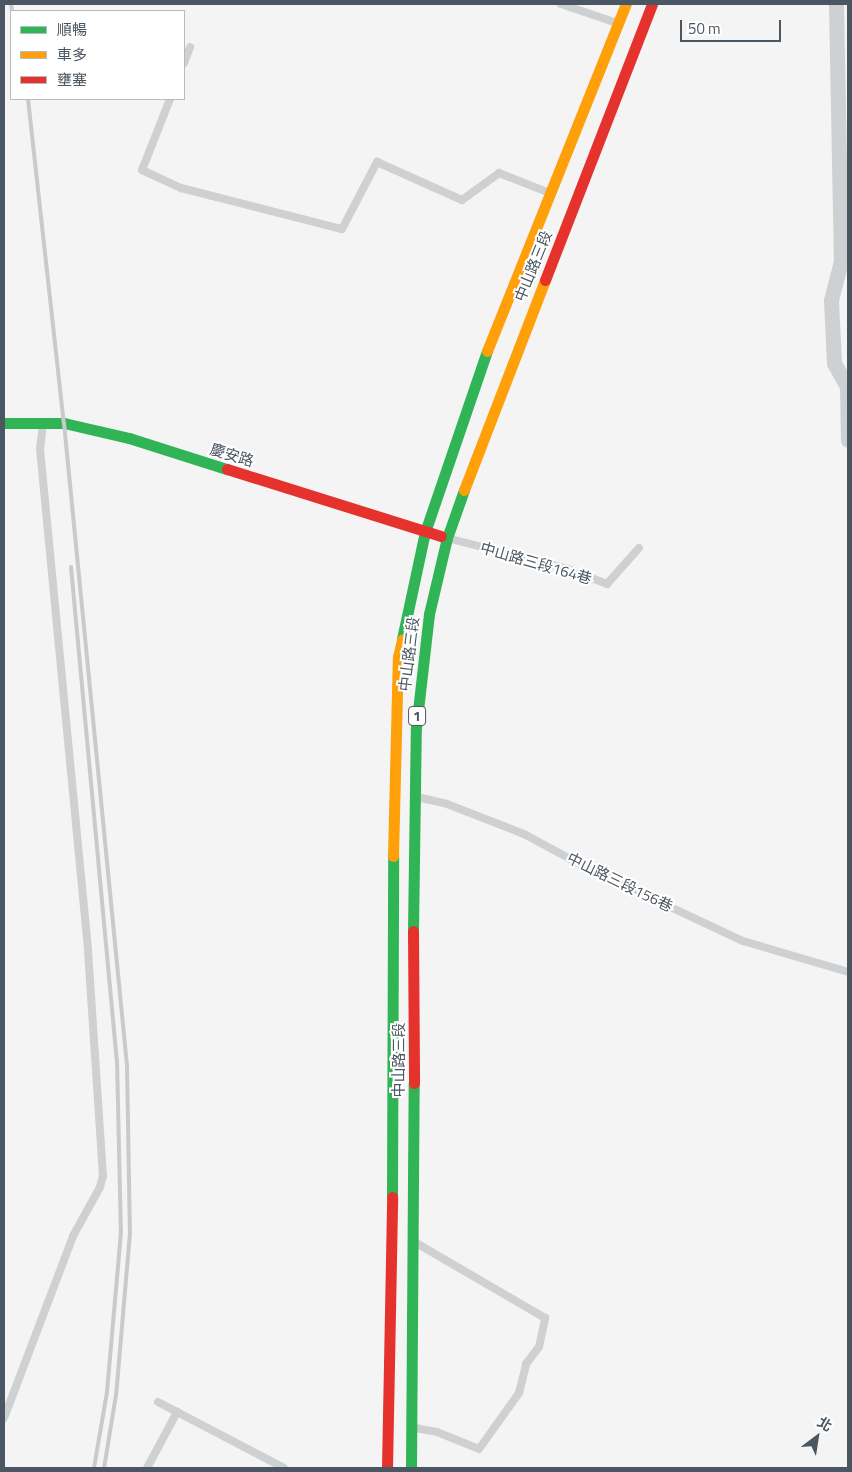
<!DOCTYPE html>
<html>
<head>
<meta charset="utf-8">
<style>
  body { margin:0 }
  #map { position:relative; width:852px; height:1472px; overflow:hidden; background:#f4f4f4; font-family:"Titillium Web","Noto Sans TC",sans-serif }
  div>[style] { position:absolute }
  .lane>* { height:8px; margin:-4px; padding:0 4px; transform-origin:4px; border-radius:4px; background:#ced0d2 }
  .street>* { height:15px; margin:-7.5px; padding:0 7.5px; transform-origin:7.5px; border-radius:7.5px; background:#ced0d2 }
  .fast>* { height:11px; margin:-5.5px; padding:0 5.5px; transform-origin:5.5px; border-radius:5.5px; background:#30b455 }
  .slow>* { height:11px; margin:-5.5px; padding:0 5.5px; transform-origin:5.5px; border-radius:5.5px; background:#ff9f0a }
  .jam>* { height:11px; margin:-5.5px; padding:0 5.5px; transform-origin:5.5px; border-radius:5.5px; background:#e5322d }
  .rail>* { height:4px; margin:-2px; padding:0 2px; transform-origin:2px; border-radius:2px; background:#c9cacc }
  span { translate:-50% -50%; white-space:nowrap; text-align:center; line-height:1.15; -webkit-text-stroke:4px #fff; paint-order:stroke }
  .shield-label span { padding:1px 4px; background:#fff; border:1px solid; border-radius:4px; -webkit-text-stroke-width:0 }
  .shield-label { font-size:14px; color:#4a5661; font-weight:700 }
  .street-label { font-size:15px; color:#4a5661 }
  .frame { position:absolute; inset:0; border:5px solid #4a5661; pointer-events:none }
  .legend { position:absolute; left:10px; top:10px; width:175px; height:90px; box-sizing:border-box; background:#fff; border:1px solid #b7bbc0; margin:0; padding:6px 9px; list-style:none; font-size:15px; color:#4a5661 }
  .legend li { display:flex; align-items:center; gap:10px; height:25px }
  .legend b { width:25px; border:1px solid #b7bbc0 }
  .north { position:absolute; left:792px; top:1412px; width:50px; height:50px; -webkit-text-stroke:4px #fff; paint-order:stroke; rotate:31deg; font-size:14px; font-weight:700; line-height:20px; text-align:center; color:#4a5661 }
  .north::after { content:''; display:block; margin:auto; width:18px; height:22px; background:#4a5661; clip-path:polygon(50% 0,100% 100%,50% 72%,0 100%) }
  .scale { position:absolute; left:680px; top:20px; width:101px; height:22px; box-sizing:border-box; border:2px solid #4a5661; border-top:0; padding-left:6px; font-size:15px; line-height:18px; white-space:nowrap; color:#4a5661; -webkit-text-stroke:4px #fff; paint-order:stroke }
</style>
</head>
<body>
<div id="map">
  <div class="lane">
    <div style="left:561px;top:4px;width:56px;rotate:18.8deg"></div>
    <div style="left:184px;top:63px;width:17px;rotate:-69deg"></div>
    <div style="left:170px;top:99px;width:76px;rotate:111.5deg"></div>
    <div style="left:142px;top:170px;width:43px;rotate:24.8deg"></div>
    <div style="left:181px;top:188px;width:166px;rotate:14.3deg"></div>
    <div style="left:342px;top:229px;width:76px;rotate:-62.4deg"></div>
    <div style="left:377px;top:162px;width:93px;rotate:24.1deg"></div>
    <div style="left:462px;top:200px;width:46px;rotate:-36.1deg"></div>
    <div style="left:499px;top:173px;width:52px;rotate:21.6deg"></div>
    <div style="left:451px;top:539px;width:121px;rotate:14.4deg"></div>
    <div style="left:568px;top:569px;width:42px;rotate:21deg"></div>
    <div style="left:607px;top:584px;width:48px;rotate:-48.4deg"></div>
    <div style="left:417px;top:797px;width:31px;rotate:13deg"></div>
    <div style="left:447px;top:804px;width:83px;rotate:21.3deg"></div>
    <div style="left:524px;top:834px;width:69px;rotate:28.4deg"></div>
    <div style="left:585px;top:867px;width:174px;rotate:25.1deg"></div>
    <div style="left:743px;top:941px;width:109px;rotate:16.4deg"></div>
    <div style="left:158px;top:1402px;width:142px;rotate:27.6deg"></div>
    <div style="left:4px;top:1418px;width:195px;rotate:-69.2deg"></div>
    <div style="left:73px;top:1236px;width:56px;rotate:-61.1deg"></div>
    <div style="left:100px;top:1187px;width:11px;rotate:-75deg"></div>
    <div style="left:103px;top:1176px;width:227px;rotate:-93.8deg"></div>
    <div style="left:88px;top:949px;width:502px;rotate:-95.48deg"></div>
    <div style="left:40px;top:449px;width:23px;rotate:-83deg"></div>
    <div style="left:415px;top:1428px;width:22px;rotate:10deg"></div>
    <div style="left:437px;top:1432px;width:45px;rotate:22deg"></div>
    <div style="left:479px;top:1449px;width:69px;rotate:-54.5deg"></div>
    <div style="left:519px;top:1393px;width:30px;rotate:-76deg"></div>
    <div style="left:526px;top:1364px;width:21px;rotate:-53deg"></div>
    <div style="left:539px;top:1347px;width:30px;rotate:-78deg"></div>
    <div style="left:545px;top:1318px;width:149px;rotate:-149.8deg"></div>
    <div style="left:147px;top:1468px;width:64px;rotate:-61.8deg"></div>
  </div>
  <div class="street">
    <div style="left:836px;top:4px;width:257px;rotate:88.9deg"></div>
    <div style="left:841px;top:261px;width:40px;rotate:104.4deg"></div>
    <div style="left:831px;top:300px;width:63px;rotate:87.3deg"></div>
    <div style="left:834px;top:363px;width:26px;rotate:61deg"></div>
    <div style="left:847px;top:386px;width:54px;rotate:88.9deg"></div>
  </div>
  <div class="fast">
    <div style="left:4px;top:423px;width:60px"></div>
    <div style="left:64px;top:423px;width:67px;rotate:13deg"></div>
    <div style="left:129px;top:438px;width:103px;rotate:17.6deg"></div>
    <div style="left:402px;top:639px;width:109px;rotate:-77.9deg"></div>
    <div style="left:425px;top:532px;width:191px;rotate:-71.1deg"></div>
    <div style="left:413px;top:931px;width:203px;rotate:-89.2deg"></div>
    <div style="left:416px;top:728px;width:115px;rotate:-83.5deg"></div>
    <div style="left:429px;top:614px;width:78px;rotate:-76.7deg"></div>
    <div style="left:447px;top:538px;width:51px;rotate:-70.5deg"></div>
    <div style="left:392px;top:1197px;width:341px;rotate:-89.8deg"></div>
    <div style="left:411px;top:1468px;width:385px;rotate:-89.6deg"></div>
  </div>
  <div class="slow">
    <div style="left:487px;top:351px;width:374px;rotate:-68.2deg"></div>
    <div style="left:464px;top:490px;width:225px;rotate:-68.9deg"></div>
    <div style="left:393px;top:856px;width:199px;rotate:-88.6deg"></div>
    <div style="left:398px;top:657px;width:18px;rotate:-77deg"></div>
  </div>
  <div class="jam">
    <div style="left:545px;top:280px;width:296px;rotate:-68.8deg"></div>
    <div style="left:227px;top:469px;width:224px;rotate:17.4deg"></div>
    <div style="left:413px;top:931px;width:152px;rotate:89.6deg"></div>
    <div style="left:387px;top:1468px;width:271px;rotate:-88.9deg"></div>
  </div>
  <div class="rail">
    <div style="left:11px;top:4px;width:7px;rotate:82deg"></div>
    <div style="left:28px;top:99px;width:326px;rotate:83.7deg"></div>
    <div style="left:64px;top:423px;width:645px;rotate:84.4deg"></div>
    <div style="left:127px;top:1065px;width:168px;rotate:89deg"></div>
    <div style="left:130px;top:1233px;width:163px;rotate:94.9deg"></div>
    <div style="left:116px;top:1395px;width:74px;rotate:99.3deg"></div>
    <div style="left:71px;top:567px;width:495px;rotate:84.7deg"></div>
    <div style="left:117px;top:1060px;width:172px;rotate:88.7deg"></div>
    <div style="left:121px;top:1232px;width:161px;rotate:95deg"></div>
    <div style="left:107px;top:1392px;width:77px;rotate:99.7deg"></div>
  </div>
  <div class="shield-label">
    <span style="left:417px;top:716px">1</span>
  </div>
  <div class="street-label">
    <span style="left:533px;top:266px;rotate:-68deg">中山路三段</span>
    <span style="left:232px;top:455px;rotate:17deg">慶安路</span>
    <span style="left:536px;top:563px;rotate:16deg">中山路三段164巷</span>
    <span style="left:409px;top:654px;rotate:-83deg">中山路三段</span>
    <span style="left:620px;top:882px;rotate:26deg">中山路三段156巷</span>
    <span style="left:399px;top:1060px;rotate:-90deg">中山路三段</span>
  </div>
  <div class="frame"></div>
  <ul class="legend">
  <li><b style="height:6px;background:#30b455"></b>順暢</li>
  <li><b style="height:6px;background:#ff9f0a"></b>車多</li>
  <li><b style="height:6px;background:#e5322d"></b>壅塞</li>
  </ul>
  <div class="north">北</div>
  <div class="scale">50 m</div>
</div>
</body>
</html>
